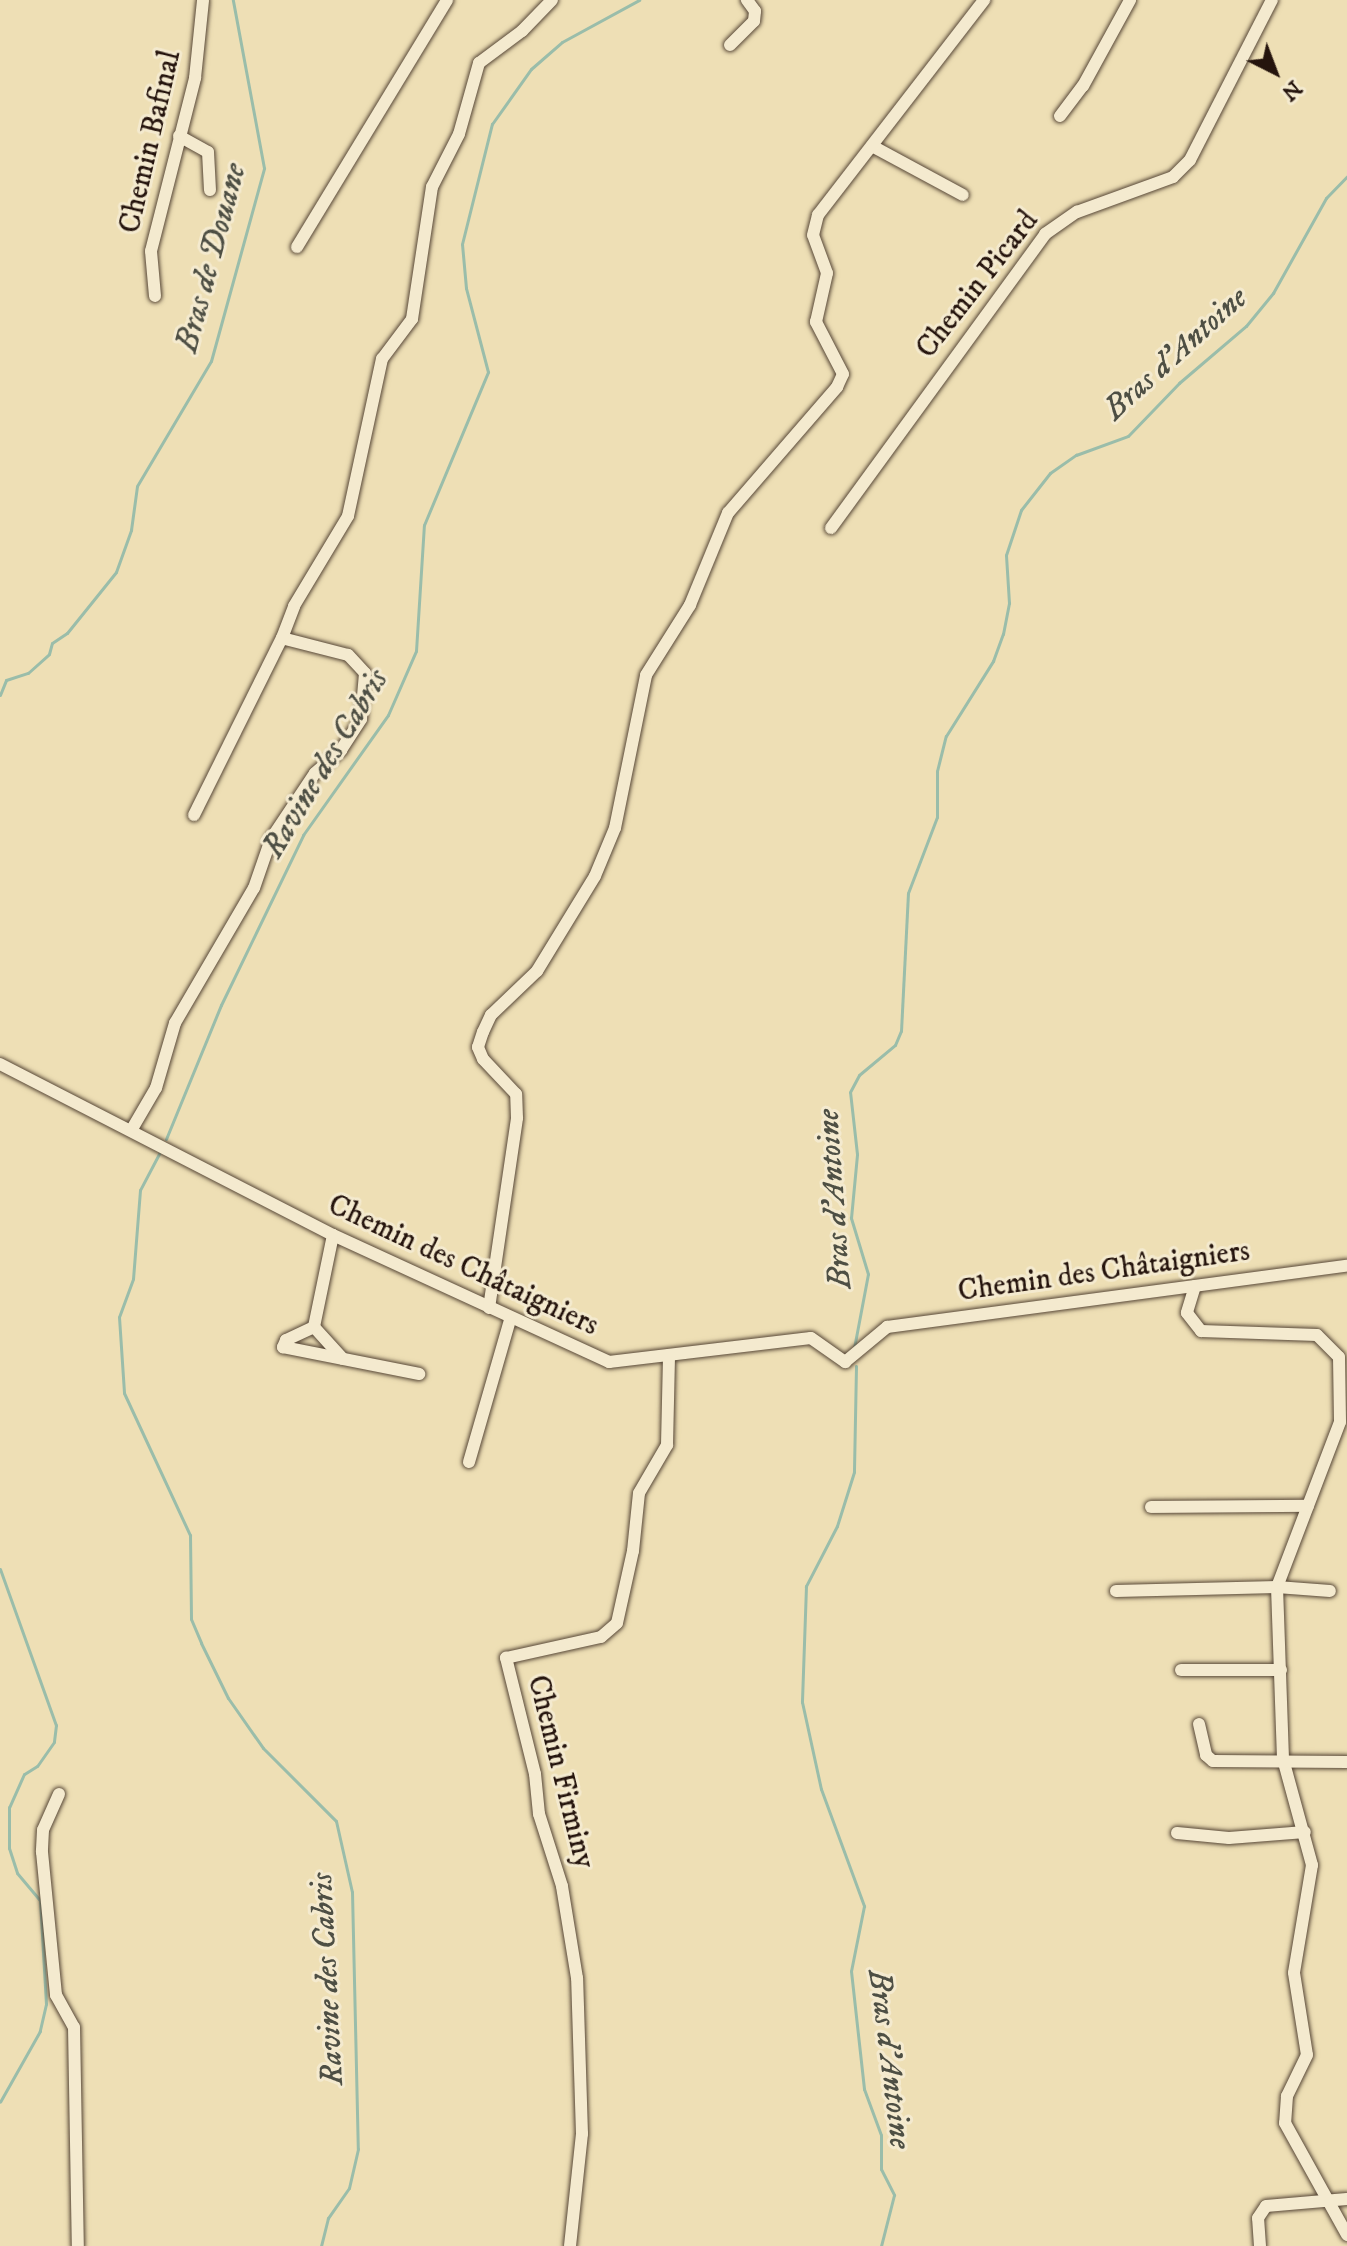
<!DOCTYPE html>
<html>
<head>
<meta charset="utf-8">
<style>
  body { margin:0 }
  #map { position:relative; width:1347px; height:2246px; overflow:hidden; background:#eedfb5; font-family:"IM FELL DW Pica",serif }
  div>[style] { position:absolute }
  .stream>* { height:3px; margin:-1.5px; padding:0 1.5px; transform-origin:1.5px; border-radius:1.5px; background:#9abdaa }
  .roads { filter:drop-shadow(0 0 2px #574737) drop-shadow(0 0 2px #574737) }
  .street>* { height:12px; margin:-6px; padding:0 6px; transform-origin:6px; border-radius:6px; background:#f4eacf }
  span { translate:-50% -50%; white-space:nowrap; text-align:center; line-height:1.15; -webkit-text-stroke:6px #f4eacf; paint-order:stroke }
  .street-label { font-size:30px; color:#25140d }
  .water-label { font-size:32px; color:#4e4f44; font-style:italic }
  .north { position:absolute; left:1235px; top:32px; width:80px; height:80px; -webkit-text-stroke:6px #f4eacf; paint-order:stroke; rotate:138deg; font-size:22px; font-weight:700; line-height:32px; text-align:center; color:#25140d }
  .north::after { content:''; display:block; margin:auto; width:28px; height:36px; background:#25140d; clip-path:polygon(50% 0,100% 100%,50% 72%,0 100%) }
</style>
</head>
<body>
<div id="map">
  <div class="stream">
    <div style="left:0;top:695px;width:16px;rotate:-68deg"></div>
    <div style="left:6px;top:680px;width:23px;rotate:-18deg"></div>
    <div style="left:28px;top:673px;width:28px;rotate:-42deg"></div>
    <div style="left:49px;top:654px;width:11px;rotate:-75deg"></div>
    <div style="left:52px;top:643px;width:18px;rotate:-34deg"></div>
    <div style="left:67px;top:633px;width:78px;rotate:-51.2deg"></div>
    <div style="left:116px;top:572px;width:45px;rotate:-70.3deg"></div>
    <div style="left:131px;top:530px;width:44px;rotate:-82.2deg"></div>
    <div style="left:137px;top:486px;width:145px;rotate:-59.4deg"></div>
    <div style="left:211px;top:361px;width:200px;rotate:-74.6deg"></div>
    <div style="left:264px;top:168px;width:171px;rotate:-100.5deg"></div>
    <div style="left:166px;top:1139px;width:145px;rotate:-67.7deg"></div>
    <div style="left:221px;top:1005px;width:189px;rotate:-64.2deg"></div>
    <div style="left:303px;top:835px;width:147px;rotate:-54.7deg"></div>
    <div style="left:388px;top:715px;width:70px;rotate:-66.4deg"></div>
    <div style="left:416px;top:651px;width:126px;rotate:-86.4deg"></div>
    <div style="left:424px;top:525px;width:166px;rotate:-67.3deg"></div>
    <div style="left:488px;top:372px;width:87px;rotate:-104.7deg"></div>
    <div style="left:466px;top:288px;width:44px;rotate:-95.2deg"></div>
    <div style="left:462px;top:244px;width:124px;rotate:-76deg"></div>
    <div style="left:492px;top:124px;width:67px;rotate:-54.7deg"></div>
    <div style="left:531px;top:69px;width:41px;rotate:-41.1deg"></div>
    <div style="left:562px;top:42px;width:88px;rotate:-28.6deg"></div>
    <div style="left:161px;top:1150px;width:45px;rotate:117.7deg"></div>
    <div style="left:140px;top:1190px;width:89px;rotate:94.5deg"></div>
    <div style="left:133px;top:1279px;width:40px;rotate:110.2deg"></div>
    <div style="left:119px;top:1317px;width:76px;rotate:86.2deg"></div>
    <div style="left:124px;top:1393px;width:157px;rotate:65.1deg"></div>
    <div style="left:190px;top:1535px;width:84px;rotate:89.3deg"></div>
    <div style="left:191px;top:1619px;width:26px;rotate:67deg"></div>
    <div style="left:201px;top:1643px;width:61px;rotate:63.9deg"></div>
    <div style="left:228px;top:1698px;width:61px;rotate:55deg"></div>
    <div style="left:263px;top:1748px;width:103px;rotate:45deg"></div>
    <div style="left:336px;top:1821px;width:73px;rotate:77.3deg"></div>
    <div style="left:352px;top:1892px;width:257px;rotate:88.7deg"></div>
    <div style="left:358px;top:2149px;width:40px;rotate:103deg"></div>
    <div style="left:349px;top:2188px;width:37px;rotate:125deg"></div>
    <div style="left:328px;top:2218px;width:29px;rotate:104deg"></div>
    <div style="left:854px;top:1348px;width:75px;rotate:-79.3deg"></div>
    <div style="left:868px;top:1274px;width:59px;rotate:-106.9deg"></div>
    <div style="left:851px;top:1218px;width:64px;rotate:-84.6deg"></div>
    <div style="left:857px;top:1154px;width:62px;rotate:-96.4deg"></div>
    <div style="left:850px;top:1092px;width:19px;rotate:-62deg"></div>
    <div style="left:859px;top:1075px;width:47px;rotate:-39.8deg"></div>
    <div style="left:895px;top:1045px;width:15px;rotate:-67deg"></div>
    <div style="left:901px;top:1031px;width:138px;rotate:-87.1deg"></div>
    <div style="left:908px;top:893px;width:81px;rotate:-69.1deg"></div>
    <div style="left:937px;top:817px;width:46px;rotate:-90deg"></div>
    <div style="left:937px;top:771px;width:36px;rotate:-76deg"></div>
    <div style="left:946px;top:736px;width:89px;rotate:-57.9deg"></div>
    <div style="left:993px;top:661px;width:29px;rotate:-70deg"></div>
    <div style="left:1003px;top:634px;width:32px;rotate:-79deg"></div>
    <div style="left:1009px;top:603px;width:48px;rotate:-93.6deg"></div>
    <div style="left:1006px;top:555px;width:47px;rotate:-71.6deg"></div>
    <div style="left:1021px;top:510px;width:47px;rotate:-51.9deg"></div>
    <div style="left:1050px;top:473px;width:32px;rotate:-35deg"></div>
    <div style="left:1076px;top:455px;width:55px;rotate:-20.1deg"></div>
    <div style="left:1128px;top:436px;width:74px;rotate:-46.1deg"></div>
    <div style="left:1179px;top:383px;width:88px;rotate:-40.4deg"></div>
    <div style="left:1246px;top:326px;width:43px;rotate:-50.7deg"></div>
    <div style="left:1273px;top:293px;width:109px;rotate:-60.8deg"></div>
    <div style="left:1326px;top:198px;width:30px;rotate:-46deg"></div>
    <div style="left:856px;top:1366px;width:106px;rotate:91.1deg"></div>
    <div style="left:854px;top:1472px;width:57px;rotate:107.5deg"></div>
    <div style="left:837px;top:1526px;width:68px;rotate:117.3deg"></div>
    <div style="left:806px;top:1586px;width:116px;rotate:92deg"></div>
    <div style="left:802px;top:1702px;width:89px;rotate:77.7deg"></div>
    <div style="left:821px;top:1789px;width:125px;rotate:69.8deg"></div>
    <div style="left:864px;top:1906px;width:66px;rotate:101.3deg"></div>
    <div style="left:851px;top:1971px;width:119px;rotate:83.7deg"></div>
    <div style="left:864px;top:2089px;width:49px;rotate:69.7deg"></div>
    <div style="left:881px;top:2135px;width:34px;rotate:90deg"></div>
    <div style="left:881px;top:2169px;width:29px;rotate:63deg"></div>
    <div style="left:894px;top:2195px;width:53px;rotate:104.3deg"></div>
    <div style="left:0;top:1569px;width:166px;rotate:70.3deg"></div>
    <div style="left:56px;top:1725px;width:17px;rotate:97deg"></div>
    <div style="left:54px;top:1742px;width:29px;rotate:125deg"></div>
    <div style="left:37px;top:1766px;width:15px;rotate:148deg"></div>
    <div style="left:24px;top:1774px;width:36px;rotate:114deg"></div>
    <div style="left:9px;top:1807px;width:41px;rotate:90deg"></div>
    <div style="left:9px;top:1848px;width:26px;rotate:72deg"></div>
    <div style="left:17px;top:1873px;width:35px;rotate:50deg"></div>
    <div style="left:40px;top:1900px;width:104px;rotate:86.7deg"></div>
    <div style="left:46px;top:2004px;width:28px;rotate:103deg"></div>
    <div style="left:40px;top:2031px;width:81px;rotate:119.4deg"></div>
  </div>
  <div class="roads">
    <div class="street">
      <div style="left:730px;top:45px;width:34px;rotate:-45deg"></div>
      <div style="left:754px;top:21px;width:10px;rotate:-84deg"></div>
      <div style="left:755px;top:11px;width:14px;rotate:-126deg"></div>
      <div style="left:1060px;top:116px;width:38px;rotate:-53deg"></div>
      <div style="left:1083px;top:86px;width:98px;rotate:-61.3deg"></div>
      <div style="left:179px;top:136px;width:33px;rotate:29deg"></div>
      <div style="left:208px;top:152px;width:38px;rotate:87deg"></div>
      <div style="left:872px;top:146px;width:103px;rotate:28.3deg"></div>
      <div style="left:297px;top:247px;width:289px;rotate:-58.7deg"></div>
      <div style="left:155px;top:296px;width:45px;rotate:-95.1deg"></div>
      <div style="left:151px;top:251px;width:179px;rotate:-75.7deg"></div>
      <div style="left:195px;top:78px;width:78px;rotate:-84.1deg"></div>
      <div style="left:831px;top:528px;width:364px;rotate:-53.9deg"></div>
      <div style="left:1045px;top:234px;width:39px;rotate:-35deg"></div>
      <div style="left:1077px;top:212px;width:102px;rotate:-20deg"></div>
      <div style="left:1173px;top:177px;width:24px;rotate:-45deg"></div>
      <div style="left:1190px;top:160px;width:180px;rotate:-62.9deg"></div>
      <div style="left:194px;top:815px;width:198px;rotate:-63.6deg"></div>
      <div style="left:0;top:1064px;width:374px;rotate:27.2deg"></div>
      <div style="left:333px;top:1235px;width:304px;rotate:24.7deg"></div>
      <div style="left:609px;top:1362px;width:203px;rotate:-6.8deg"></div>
      <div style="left:811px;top:1338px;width:42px;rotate:35.2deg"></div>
      <div style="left:845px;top:1362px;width:55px;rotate:-39.8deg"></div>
      <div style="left:887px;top:1327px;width:464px;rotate:-7.6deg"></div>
      <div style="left:132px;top:1129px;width:48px;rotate:-59.7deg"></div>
      <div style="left:156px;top:1088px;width:68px;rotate:-73.7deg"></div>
      <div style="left:175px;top:1023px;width:156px;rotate:-59.7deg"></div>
      <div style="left:254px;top:888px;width:52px;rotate:-70.9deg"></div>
      <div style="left:271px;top:839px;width:79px;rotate:-56.3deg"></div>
      <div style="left:315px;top:773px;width:35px;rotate:-41deg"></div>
      <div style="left:341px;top:750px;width:37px;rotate:-57deg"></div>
      <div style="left:361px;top:719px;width:46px;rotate:-85deg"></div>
      <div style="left:365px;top:673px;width:25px;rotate:-133deg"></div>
      <div style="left:348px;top:655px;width:68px;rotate:-165.6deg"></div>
      <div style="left:282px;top:638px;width:34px;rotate:-69deg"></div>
      <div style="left:294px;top:606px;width:105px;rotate:-59deg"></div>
      <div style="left:348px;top:516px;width:161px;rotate:-77.8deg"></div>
      <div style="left:382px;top:359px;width:50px;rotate:-53.1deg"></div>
      <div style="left:412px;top:319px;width:134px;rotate:-81.4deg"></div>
      <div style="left:432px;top:187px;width:59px;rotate:-63deg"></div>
      <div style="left:459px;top:134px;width:74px;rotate:-74.3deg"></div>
      <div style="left:479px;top:63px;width:54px;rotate:-36.7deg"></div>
      <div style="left:522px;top:31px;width:43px;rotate:-45.9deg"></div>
      <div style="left:333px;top:1235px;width:94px;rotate:101.7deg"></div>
      <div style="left:314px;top:1327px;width:43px;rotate:47.8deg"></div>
      <div style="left:1195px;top:1286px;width:28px;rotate:107deg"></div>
      <div style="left:1187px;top:1313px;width:23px;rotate:52deg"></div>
      <div style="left:1201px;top:1331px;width:116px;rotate:2deg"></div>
      <div style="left:1317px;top:1335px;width:31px;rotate:45deg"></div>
      <div style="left:1339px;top:1357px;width:65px;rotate:89.1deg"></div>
      <div style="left:1340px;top:1422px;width:177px;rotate:110.9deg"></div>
      <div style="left:1277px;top:1587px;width:172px;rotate:88deg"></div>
      <div style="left:1283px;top:1759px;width:110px;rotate:74.7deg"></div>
      <div style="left:1312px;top:1865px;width:109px;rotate:99.5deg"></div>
      <div style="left:1294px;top:1973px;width:83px;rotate:81deg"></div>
      <div style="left:1307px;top:2055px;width:46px;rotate:116deg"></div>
      <div style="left:1287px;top:2096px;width:27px;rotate:94deg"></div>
      <div style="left:1285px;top:2123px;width:128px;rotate:61deg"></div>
      <div style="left:489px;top:1308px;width:192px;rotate:-81.6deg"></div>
      <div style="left:517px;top:1118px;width:24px;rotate:-92deg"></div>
      <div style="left:516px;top:1094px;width:48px;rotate:-133.3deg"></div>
      <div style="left:483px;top:1059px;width:13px;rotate:-113deg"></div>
      <div style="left:478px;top:1047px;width:16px;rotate:-72deg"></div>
      <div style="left:483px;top:1032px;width:19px;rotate:-65deg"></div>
      <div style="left:491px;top:1015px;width:64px;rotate:-43.7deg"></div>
      <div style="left:537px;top:971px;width:111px;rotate:-58.6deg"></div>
      <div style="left:595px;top:876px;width:52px;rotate:-67.4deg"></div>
      <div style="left:615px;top:828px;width:156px;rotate:-78.5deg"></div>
      <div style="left:646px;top:675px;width:83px;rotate:-57.8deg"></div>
      <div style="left:690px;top:605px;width:100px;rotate:-67.6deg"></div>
      <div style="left:728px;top:513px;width:167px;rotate:-49.1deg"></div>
      <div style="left:837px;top:387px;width:14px;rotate:-65deg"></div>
      <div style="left:843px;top:374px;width:59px;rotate:-117.4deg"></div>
      <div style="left:816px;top:322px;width:50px;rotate:-77.3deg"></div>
      <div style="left:827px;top:273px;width:40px;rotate:-110.2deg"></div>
      <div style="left:813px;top:235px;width:21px;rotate:-76deg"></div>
      <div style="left:818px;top:215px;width:272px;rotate:-52.3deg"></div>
      <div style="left:314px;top:1327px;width:31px;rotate:155deg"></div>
      <div style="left:286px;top:1340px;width:8px;rotate:113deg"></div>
      <div style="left:283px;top:1347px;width:139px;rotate:11.2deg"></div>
      <div style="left:469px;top:1462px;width:148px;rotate:-73.9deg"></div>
      <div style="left:1151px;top:1507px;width:157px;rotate:-0.4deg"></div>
      <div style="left:1116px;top:1591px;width:161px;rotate:-1.4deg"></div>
      <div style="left:1277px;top:1587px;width:53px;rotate:4.3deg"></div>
      <div style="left:1181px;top:1670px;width:100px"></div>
      <div style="left:1199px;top:1724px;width:32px;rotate:77deg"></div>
      <div style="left:1206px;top:1755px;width:9px;rotate:41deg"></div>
      <div style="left:1213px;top:1761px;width:134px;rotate:0.4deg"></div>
      <div style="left:59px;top:1794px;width:39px;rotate:114deg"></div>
      <div style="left:43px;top:1830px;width:22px;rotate:93deg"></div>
      <div style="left:42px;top:1852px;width:144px;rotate:84.4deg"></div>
      <div style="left:56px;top:1995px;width:37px;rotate:61deg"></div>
      <div style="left:74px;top:2027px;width:219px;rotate:89deg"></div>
      <div style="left:1177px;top:1833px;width:52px;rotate:5.5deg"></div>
      <div style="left:1229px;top:1838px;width:76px;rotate:-4.5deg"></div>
      <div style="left:570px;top:2246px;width:113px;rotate:-83.9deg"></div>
      <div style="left:582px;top:2134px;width:156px;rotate:-91.8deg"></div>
      <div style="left:577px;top:1978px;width:93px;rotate:-99.3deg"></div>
      <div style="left:562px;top:1886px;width:76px;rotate:-107.7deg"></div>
      <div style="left:539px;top:1814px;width:40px;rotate:-95.7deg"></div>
      <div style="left:535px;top:1774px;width:120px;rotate:-104deg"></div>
      <div style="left:506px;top:1658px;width:97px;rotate:-12.5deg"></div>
      <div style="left:601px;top:1637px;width:21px;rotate:-41deg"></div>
      <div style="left:617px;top:1623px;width:74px;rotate:-77.5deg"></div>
      <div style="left:633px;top:1551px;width:58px;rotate:-84.1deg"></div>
      <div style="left:639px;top:1493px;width:56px;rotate:-59.7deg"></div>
      <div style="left:667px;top:1445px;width:90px;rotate:-88.7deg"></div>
      <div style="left:1260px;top:2246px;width:28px;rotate:-94deg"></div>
      <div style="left:1258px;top:2218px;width:14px;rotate:-56deg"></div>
      <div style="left:1266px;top:2206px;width:81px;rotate:-4.9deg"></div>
    </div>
  </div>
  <div class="street-label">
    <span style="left:151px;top:142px;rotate:-77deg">Chemin Bafinal</span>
    <span style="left:978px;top:285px;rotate:-52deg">Chemin Picard</span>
    <span style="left:463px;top:1266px;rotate:25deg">Chemin des Châtaigniers</span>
    <span style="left:1104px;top:1272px;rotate:-8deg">Chemin des Châtaigniers</span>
    <span style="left:560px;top:1772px;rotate:76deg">Chemin Firminy</span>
  </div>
  <div class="water-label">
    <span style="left:212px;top:258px;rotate:-75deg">Bras de Douane</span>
    <span style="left:1176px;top:354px;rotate:-42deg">Bras d'Antoine</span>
    <span style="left:326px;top:764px;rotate:-59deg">Ravine des Cabris</span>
    <span style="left:835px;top:1199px;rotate:-94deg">Bras d'Antoine</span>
    <span style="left:328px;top:1979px;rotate:-93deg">Ravine des Cabris</span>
    <span style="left:889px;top:2059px;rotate:83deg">Bras d'Antoine</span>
  </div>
  <div class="north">N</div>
</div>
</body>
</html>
